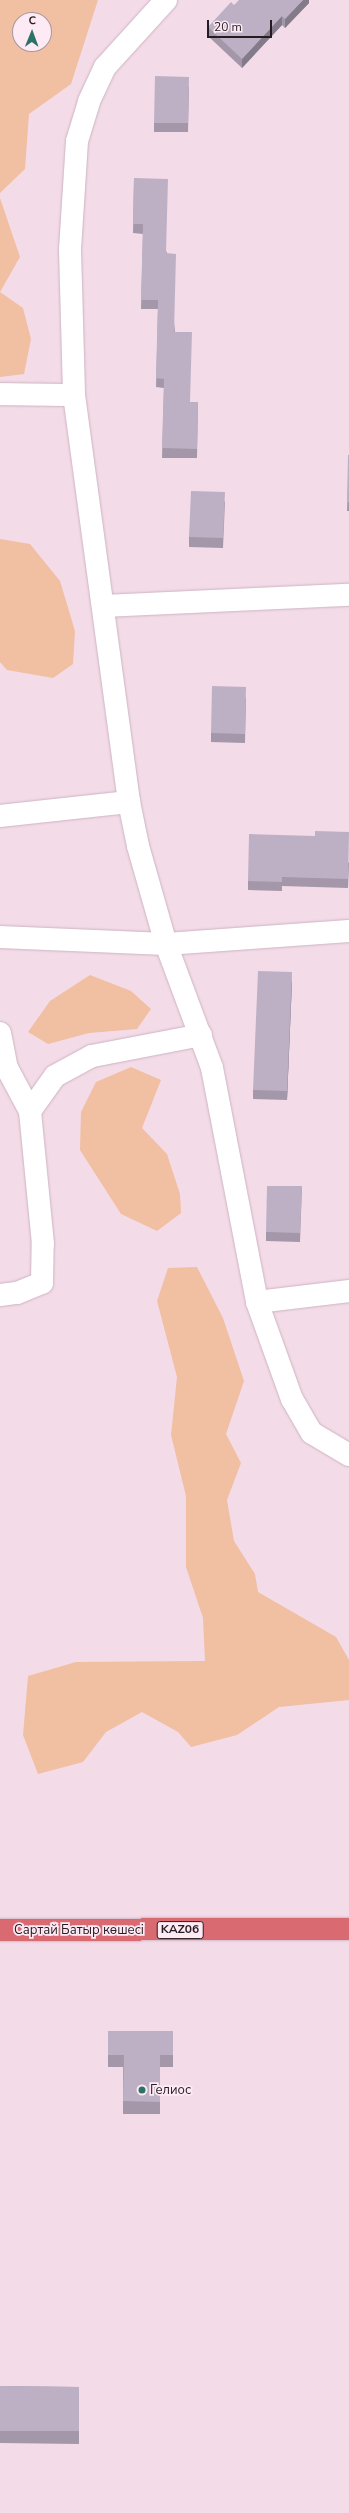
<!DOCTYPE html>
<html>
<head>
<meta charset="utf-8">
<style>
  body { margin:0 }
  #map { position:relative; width:349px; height:2513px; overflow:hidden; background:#f4dbe8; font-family:"Nunito Sans",sans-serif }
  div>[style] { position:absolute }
  .green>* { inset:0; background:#f1bfa2 }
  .roads { filter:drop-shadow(0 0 1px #ccb4c1) drop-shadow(0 0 1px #ccb4c1) }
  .minor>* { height:22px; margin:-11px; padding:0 11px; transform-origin:11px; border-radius:11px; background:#fff }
  .highway>* { height:22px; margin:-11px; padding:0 11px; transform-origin:11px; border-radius:11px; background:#da6a71 }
  .wall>* { inset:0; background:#a397a9 }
  .shaded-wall>* { inset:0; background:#847b8a }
  .building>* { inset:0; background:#bdb0c5 }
  .dots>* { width:11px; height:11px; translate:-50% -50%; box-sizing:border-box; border:2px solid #feeaf4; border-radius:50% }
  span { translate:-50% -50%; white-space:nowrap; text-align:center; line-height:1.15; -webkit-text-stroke:3.5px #feeaf4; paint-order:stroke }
  .shield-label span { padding:1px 3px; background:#feeaf4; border:1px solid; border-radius:3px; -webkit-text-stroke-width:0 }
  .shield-label { font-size:12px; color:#251c21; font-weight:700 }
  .street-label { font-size:13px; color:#251c21 }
  .poi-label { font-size:13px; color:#251c21 }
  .left { translate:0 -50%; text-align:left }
  .north { position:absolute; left:12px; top:12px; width:40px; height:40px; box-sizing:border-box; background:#feeaf4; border:1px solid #a798a0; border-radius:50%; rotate:1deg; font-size:11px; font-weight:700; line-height:16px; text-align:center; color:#251c21 }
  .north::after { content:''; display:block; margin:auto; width:14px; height:18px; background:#2c7267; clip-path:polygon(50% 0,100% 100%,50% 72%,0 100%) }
  .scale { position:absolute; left:207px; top:20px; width:65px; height:18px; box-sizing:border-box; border:2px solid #251c21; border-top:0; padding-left:5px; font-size:12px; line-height:14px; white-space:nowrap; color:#251c21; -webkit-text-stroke:3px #feeaf4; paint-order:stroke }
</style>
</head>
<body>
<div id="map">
  <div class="green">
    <div style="clip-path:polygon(evenodd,0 0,98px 0,71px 84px,29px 114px,25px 169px,0 193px,0 0,20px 20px,44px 20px,44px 44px,20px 44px,20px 20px)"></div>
    <div style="clip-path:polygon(0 198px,20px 257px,0 292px,23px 308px,31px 339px,24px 374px,0 377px)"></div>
    <div style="clip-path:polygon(0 539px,30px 544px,60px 581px,75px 631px,73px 664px,53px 678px,7px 670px,0 662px)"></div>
    <div style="clip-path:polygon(90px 975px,131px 991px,151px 1009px,137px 1029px,89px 1033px,48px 1044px,28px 1032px,50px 1001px)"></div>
    <div style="clip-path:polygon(131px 1067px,161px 1080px,142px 1128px,167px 1154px,180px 1194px,181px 1213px,157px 1231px,121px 1214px,80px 1150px,81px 1112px,96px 1082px)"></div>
    <div style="clip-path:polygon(197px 1267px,223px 1318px,244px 1381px,226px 1434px,241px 1463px,227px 1500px,234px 1541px,255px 1574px,258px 1592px,336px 1637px,349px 1660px,349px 1700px,279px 1707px,237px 1735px,191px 1747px,178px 1732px,142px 1712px,106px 1732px,83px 1762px,38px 1774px,23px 1735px,28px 1676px,76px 1662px,205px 1661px,203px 1618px,186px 1567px,186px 1496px,171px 1435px,177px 1377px,157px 1301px,168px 1268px)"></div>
  </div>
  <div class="roads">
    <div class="minor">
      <div style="left:166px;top:0;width:91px;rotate:132.3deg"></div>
      <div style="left:105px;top:67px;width:38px;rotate:115deg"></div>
      <div style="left:89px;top:102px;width:41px;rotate:107.1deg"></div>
      <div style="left:77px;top:141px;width:109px;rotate:93.7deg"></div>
      <div style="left:70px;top:250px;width:145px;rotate:88.4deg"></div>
      <div style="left:74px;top:395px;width:411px;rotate:82.3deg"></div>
      <div style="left:129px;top:802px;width:45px;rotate:78.4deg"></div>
      <div style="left:138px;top:846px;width:102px;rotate:74.1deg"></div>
      <div style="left:166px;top:944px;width:132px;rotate:69.6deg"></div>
      <div style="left:212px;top:1068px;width:238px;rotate:79.1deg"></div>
      <div style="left:257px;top:1302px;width:103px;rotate:70.2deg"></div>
      <div style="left:292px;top:1399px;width:39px;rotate:60deg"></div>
      <div style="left:312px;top:1433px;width:43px;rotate:30.7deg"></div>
      <div style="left:0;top:394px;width:74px;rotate:0.8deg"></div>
      <div style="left:103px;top:606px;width:246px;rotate:-2.6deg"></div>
      <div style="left:0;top:816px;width:130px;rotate:-6.2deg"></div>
      <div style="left:0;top:937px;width:166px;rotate:2.4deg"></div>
      <div style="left:166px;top:944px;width:183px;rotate:-4.1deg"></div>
      <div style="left:0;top:1033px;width:36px;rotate:79deg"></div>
      <div style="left:7px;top:1068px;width:49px;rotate:61.9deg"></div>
      <div style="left:0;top:1295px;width:17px;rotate:-7deg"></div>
      <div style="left:17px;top:1293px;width:27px;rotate:-22deg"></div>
      <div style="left:42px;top:1283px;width:39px;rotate:-89deg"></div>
      <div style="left:43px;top:1244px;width:134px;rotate:-95.6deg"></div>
      <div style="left:30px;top:1111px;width:43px;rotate:-54.5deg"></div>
      <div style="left:55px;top:1076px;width:42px;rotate:-28.4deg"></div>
      <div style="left:92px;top:1056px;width:111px;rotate:-10.9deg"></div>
      <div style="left:257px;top:1302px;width:93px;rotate:-6.8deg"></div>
    </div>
    <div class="highway">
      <div style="left:0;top:1930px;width:349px;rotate:-0.2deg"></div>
    </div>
  </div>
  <div class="wall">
    <div style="clip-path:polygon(309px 0,309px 3px,285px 28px,282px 25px,242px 68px,208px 36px,208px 27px,234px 5px)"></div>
    <div style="clip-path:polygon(189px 86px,188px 132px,154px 132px,154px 123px)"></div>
    <div style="clip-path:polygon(134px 178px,167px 253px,175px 332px,190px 402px,198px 402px,197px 458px,162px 458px,164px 388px,156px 387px,158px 309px,141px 309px,143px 234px,133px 233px)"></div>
    <div style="clip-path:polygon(349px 455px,349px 511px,347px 511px)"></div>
    <div style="clip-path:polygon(225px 501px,223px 548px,189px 547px,189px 537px)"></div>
    <div style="clip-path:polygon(246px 697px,245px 743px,211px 742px,211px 733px)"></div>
    <div style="clip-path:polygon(315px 836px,349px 863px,348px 888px,282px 886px,282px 891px,248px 890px,248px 881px)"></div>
    <div style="clip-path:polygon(292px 981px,287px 1100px,253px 1099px,253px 1090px)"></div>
    <div style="clip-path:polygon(302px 1186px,300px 1242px,266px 1241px,266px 1232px)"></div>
    <div style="clip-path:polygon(108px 2031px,173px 2031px,173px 2067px,160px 2067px,160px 2114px,123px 2114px,123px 2067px,108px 2067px)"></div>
    <div style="clip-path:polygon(0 2386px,79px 2387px,79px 2444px,0 2443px)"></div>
  </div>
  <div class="shaded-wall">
    <div style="clip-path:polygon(303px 0,309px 0,309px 3px,285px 28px,285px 19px)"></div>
    <div style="clip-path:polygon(282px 16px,282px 25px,242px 68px,242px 59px)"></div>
    <div style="clip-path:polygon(292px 972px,292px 981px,287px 1100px,287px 1091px)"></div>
  </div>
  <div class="building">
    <div style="clip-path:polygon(239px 0,303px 0,285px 19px,282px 16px,242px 59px,208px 27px,231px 2px,234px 5px)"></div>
    <div style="clip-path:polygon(155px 76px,189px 77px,188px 123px,154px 123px)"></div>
    <div style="clip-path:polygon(134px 178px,168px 179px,166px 253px,176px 254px,174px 332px,192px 332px,190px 402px,198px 402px,197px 449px,162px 448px,164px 379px,156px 378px,158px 300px,141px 300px,143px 224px,133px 224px)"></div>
    <div style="clip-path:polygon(348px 455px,349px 455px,349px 502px,347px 502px)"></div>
    <div style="clip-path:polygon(191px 491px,225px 492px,223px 538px,189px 537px)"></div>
    <div style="clip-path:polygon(212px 686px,246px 687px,245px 734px,211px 733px)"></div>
    <div style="clip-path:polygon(315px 831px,349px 832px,348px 879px,282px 877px,282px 882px,248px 881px,249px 834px,315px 836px)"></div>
    <div style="clip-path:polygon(258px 971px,292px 972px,287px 1091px,253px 1090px)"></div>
    <div style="clip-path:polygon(267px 1186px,302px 1186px,300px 1233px,266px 1232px)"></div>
    <div style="clip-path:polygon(108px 2031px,173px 2031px,173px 2055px,160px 2055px,160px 2102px,123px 2101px,124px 2055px,108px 2055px)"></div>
    <div style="clip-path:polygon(0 2386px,79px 2387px,79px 2431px,0 2431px)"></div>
  </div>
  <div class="dots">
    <div style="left:142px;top:2090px;background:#2c7267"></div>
  </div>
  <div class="shield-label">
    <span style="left:180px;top:1930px">KАZ06</span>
  </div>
  <div class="street-label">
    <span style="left:79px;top:1930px">Сартай Батыр көшесі</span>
  </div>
  <div class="poi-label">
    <span class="left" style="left:150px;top:2090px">Гелиос</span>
  </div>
  <div class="north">С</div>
  <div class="scale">20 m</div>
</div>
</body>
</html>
